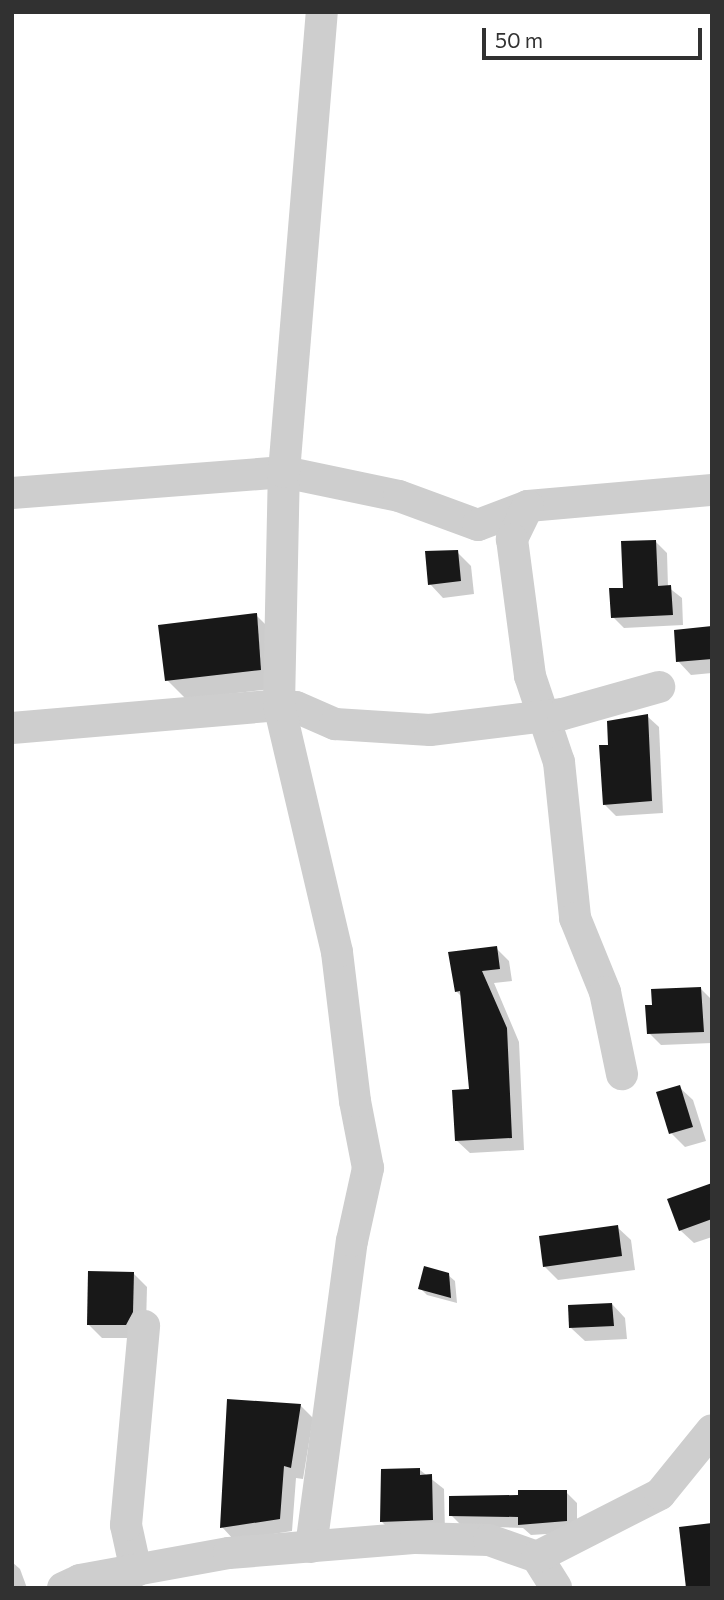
<!DOCTYPE html>
<html>
<head>
<meta charset="utf-8">
<style>
  body { margin:0 }
  #map { position:relative; width:724px; height:1600px; overflow:hidden; background:#fff; font-family:Commissioner,sans-serif }
  div>[style] { position:absolute }
  .shadow>* { inset:0; background:#0003 }
  .building>* { inset:0; background:#181818 }
  .street>* { height:32px; margin:-16px; padding:0 16px; transform-origin:16px; border-radius:16px; background:#cecece }
  span { translate:-50% -50%; white-space:nowrap; text-align:center; line-height:1.15; -webkit-text-stroke:7px #fff; paint-order:stroke }
  .frame { position:absolute; inset:0; border:14px solid #313131; pointer-events:none }
  .scale { position:absolute; left:482px; top:28px; width:220px; height:32px; box-sizing:border-box; border:4px solid #313131; border-top:0; padding-left:9px; font-size:21px; line-height:24px; white-space:nowrap; color:#313131; -webkit-text-stroke:5px #fff; paint-order:stroke }
</style>
</head>
<body>
<div id="map">
  <div class="shadow">
    <div style="clip-path:polygon(655px 541px,667px 553px,668px 587px,682px 598px,683px 625px,624px 628px,613px 617px)"></div>
    <div style="clip-path:polygon(457px 552px,471px 566px,474px 594px,443px 598px,430px 584px)"></div>
    <div style="clip-path:polygon(256px 615px,275px 634px,280px 688px,186px 699px,167px 680px)"></div>
    <div style="clip-path:polygon(712px 628px,712px 673px,691px 675px,678px 661px)"></div>
    <div style="clip-path:polygon(647px 716px,659px 727px,663px 813px,616px 816px,604px 804px,610px 746px)"></div>
    <div style="clip-path:polygon(496px 948px,509px 961px,512px 981px,494px 983px,519px 1042px,524px 1150px,470px 1153px,456px 1140px,471px 1090px,462px 997px,456px 991px)"></div>
    <div style="clip-path:polygon(700px 988px,712px 1000px,712px 1043px,661px 1045px,649px 1033px)"></div>
    <div style="clip-path:polygon(679px 1087px,693px 1100px,706px 1141px,685px 1147px,671px 1133px)"></div>
    <div style="clip-path:polygon(712px 1184px,712px 1237px,694px 1243px,680px 1230px)"></div>
    <div style="clip-path:polygon(617px 1227px,631px 1240px,635px 1270px,558px 1280px,544px 1266px)"></div>
    <div style="clip-path:polygon(133px 1273px,147px 1287px,146px 1326px,139px 1338px,102px 1338px,88px 1324px)"></div>
    <div style="clip-path:polygon(448px 1275px,455px 1281px,457px 1303px,427px 1295px,420px 1288px)"></div>
    <div style="clip-path:polygon(612px 1304px,625px 1318px,627px 1339px,585px 1341px,571px 1328px)"></div>
    <div style="clip-path:polygon(300px 1405px,313px 1418px,303px 1479px,296px 1478px,292px 1531px,234px 1540px,222px 1527px)"></div>
    <div style="clip-path:polygon(420px 1470px,444px 1489px,445px 1532px,394px 1534px,382px 1522px)"></div>
    <div style="clip-path:polygon(566px 1492px,577px 1503px,577px 1532px,531px 1535px,523px 1528px,462px 1526px,451px 1515px,520px 1497px)"></div>
    <div style="clip-path:polygon(12px 1562px,20px 1569px,27px 1588px,12px 1588px)"></div>
  </div>
  <div class="building">
    <div style="clip-path:polygon(656px 540px,658px 586px,671px 585px,673px 615px,611px 618px,609px 588px,623px 588px,621px 541px)"></div>
    <div style="clip-path:polygon(458px 550px,461px 581px,428px 585px,425px 551px)"></div>
    <div style="clip-path:polygon(257px 613px,261px 670px,165px 681px,158px 625px)"></div>
    <div style="clip-path:polygon(712px 626px,712px 659px,676px 662px,674px 630px)"></div>
    <div style="clip-path:polygon(648px 714px,652px 801px,603px 805px,599px 745px,608px 745px,607px 721px)"></div>
    <div style="clip-path:polygon(497px 946px,500px 969px,482px 971px,507px 1028px,512px 1138px,455px 1141px,452px 1090px,469px 1089px,460px 991px,455px 992px,448px 952px)"></div>
    <div style="clip-path:polygon(701px 987px,704px 1032px,647px 1034px,645px 1005px,652px 1005px,651px 989px)"></div>
    <div style="clip-path:polygon(680px 1085px,693px 1127px,669px 1134px,656px 1092px)"></div>
    <div style="clip-path:polygon(712px 1183px,712px 1219px,679px 1231px,667px 1199px)"></div>
    <div style="clip-path:polygon(618px 1225px,622px 1256px,543px 1267px,539px 1236px)"></div>
    <div style="clip-path:polygon(424px 1266px,449px 1273px,451px 1298px,418px 1289px)"></div>
    <div style="clip-path:polygon(88px 1271px,134px 1272px,133px 1312px,126px 1325px,87px 1325px)"></div>
    <div style="clip-path:polygon(612px 1303px,614px 1326px,569px 1328px,568px 1305px)"></div>
    <div style="clip-path:polygon(227px 1399px,301px 1404px,291px 1468px,284px 1466px,280px 1519px,220px 1528px)"></div>
    <div style="clip-path:polygon(420px 1468px,420px 1475px,432px 1474px,433px 1520px,380px 1522px,381px 1469px)"></div>
    <div style="clip-path:polygon(518px 1490px,567px 1490px,567px 1521px,518px 1525px,518px 1517px,449px 1516px,449px 1496px,518px 1495px)"></div>
    <div style="clip-path:polygon(712px 1523px,712px 1588px,686px 1588px,679px 1527px)"></div>
  </div>
  <div class="street">
    <div style="left:12px;top:493px;width:273px;rotate:-4.4deg"></div>
    <div style="left:284px;top:472px;width:117px;rotate:11.8deg"></div>
    <div style="left:399px;top:496px;width:84px;rotate:20.2deg"></div>
    <div style="left:478px;top:525px;width:53px;rotate:-20.8deg"></div>
    <div style="left:528px;top:506px;width:185px;rotate:-5deg"></div>
    <div style="left:528px;top:506px;width:37px;rotate:116deg"></div>
    <div style="left:512px;top:539px;width:138px;rotate:82.5deg"></div>
    <div style="left:530px;top:676px;width:91px;rotate:71.4deg"></div>
    <div style="left:559px;top:762px;width:157px;rotate:84.1deg"></div>
    <div style="left:575px;top:918px;width:80px;rotate:67.9deg"></div>
    <div style="left:605px;top:992px;width:84px;rotate:78.3deg"></div>
    <div style="left:12px;top:728px;width:268px;rotate:-4.9deg"></div>
    <div style="left:279px;top:705px;width:17px;rotate:7deg"></div>
    <div style="left:296px;top:707px;width:43px;rotate:23.6deg"></div>
    <div style="left:335px;top:724px;width:95px;rotate:3.6deg"></div>
    <div style="left:430px;top:730px;width:134px;rotate:-6.9deg"></div>
    <div style="left:563px;top:714px;width:100px;rotate:-15.7deg"></div>
    <div style="left:311px;top:1547px;width:309px;rotate:-82.4deg"></div>
    <div style="left:352px;top:1241px;width:75px;rotate:-77.6deg"></div>
    <div style="left:368px;top:1168px;width:68px;rotate:-101deg"></div>
    <div style="left:355px;top:1101px;width:150px;rotate:-96.9deg"></div>
    <div style="left:337px;top:952px;width:254px;rotate:-103.2deg"></div>
    <div style="left:279px;top:705px;width:233px;rotate:-88.8deg"></div>
    <div style="left:284px;top:472px;width:462px;rotate:-85.3deg"></div>
    <div style="left:537px;top:1557px;width:36px;rotate:58deg"></div>
    <div style="left:136px;top:1571px;width:47px;rotate:-102.3deg"></div>
    <div style="left:126px;top:1525px;width:200px;rotate:-84.8deg"></div>
    <div style="left:63px;top:1588px;width:19px;rotate:-25deg"></div>
    <div style="left:80px;top:1580px;width:151px;rotate:-10.3deg"></div>
    <div style="left:229px;top:1553px;width:188px;rotate:-4.6deg"></div>
    <div style="left:416px;top:1538px;width:73px;rotate:1.6deg"></div>
    <div style="left:489px;top:1540px;width:51px;rotate:19.5deg"></div>
    <div style="left:537px;top:1557px;width:138px;rotate:-27.1deg"></div>
    <div style="left:660px;top:1494px;width:82px;rotate:-50.9deg"></div>
  </div>
  <div class="frame"></div>
  <div class="scale">50 m</div>
</div>
</body>
</html>
